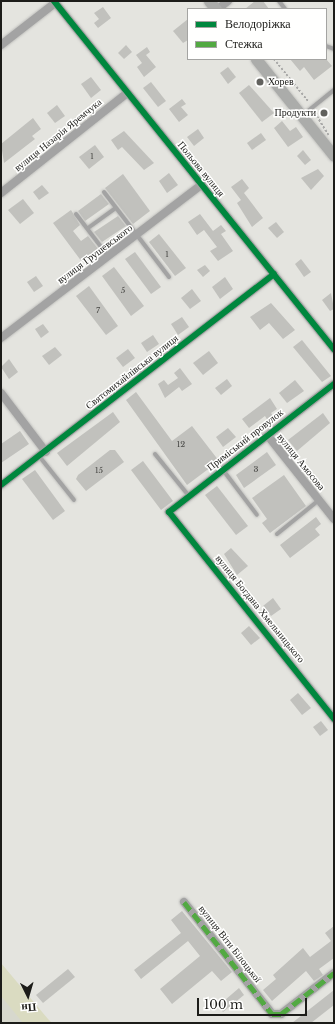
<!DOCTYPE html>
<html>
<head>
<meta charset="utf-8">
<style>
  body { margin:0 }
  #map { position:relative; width:335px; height:1024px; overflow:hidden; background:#e4e4df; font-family:"Libre Baskerville",serif }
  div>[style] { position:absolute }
  .built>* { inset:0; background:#d7d8cd }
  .green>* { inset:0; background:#dadbc1 }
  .building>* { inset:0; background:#c1c1bd }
  .path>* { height:1.5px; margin-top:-0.75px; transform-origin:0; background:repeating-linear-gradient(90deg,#a9a9a8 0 2px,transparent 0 4px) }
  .roads { filter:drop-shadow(0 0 1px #bfbfbc) drop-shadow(0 0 1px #bfbfbc) }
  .lane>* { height:4px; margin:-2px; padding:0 2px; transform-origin:2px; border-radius:2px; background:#a3a3a3 }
  .street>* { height:8px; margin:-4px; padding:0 4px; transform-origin:4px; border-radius:4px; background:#a3a3a3 }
  .secondary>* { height:11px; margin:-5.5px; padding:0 5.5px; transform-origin:5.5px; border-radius:5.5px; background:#abacaa }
  .quiet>* { height:5px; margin-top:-2.5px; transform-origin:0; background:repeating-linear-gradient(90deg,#52a942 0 10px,transparent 0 15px) }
  .cycleway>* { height:6px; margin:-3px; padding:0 3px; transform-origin:3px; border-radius:3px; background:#00873e }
  .dots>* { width:11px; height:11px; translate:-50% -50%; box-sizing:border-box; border:2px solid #fffffe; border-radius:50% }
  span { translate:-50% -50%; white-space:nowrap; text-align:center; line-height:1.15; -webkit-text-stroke:3px #fffffe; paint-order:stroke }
  .number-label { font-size:8px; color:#454542 }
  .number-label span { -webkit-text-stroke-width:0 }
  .poi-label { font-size:10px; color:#1c1c19 }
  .left { translate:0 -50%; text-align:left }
  .right { translate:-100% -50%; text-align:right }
  .street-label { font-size:10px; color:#1c1c19 }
  .frame { position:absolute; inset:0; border:2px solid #1c1c19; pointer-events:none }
  .legend { position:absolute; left:187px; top:8px; width:140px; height:52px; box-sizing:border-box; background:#fffffe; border:1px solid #a4a4a2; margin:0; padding:5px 7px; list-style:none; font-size:12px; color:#1c1c19 }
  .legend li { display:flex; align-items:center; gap:8px; height:20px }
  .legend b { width:20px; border:1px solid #a4a4a2 }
  .north { position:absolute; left:8px; top:976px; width:40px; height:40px; -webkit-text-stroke:3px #fffffe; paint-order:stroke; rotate:175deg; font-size:11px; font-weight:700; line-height:16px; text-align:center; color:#1c1c19 }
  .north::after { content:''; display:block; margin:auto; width:14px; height:18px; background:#1c1c19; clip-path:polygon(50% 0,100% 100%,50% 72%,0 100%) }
  .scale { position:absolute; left:197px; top:998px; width:110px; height:18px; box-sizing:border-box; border:2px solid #1c1c19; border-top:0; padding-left:5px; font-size:12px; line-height:14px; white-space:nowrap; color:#1c1c19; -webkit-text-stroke:3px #fffffe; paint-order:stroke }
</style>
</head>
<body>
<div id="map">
  <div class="built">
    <div style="clip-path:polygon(1px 991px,27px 1023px,1px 1023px)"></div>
  </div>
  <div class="green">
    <div style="clip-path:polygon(1px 963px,48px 1019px,52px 1023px,23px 1023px,1px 996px)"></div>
  </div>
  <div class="building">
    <div style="clip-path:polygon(255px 1px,263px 1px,269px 9px,245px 9px)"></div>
    <div style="clip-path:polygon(103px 7px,111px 18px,98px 28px,94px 23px,99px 19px,94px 13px)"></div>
    <div style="clip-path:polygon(188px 19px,188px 40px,183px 43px,173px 31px)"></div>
    <div style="clip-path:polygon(126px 45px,132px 52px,124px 59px,118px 53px)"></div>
    <div style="clip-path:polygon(147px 47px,150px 52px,146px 55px,156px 67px,144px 77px,137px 67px,142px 63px,136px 55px)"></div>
    <div style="clip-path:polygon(290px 59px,326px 59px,332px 66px,314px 80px,304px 67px,300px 71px)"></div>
    <div style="clip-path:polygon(228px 67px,236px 77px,228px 84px,220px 73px)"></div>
    <div style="clip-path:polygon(91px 77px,101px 90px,91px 98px,81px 84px)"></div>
    <div style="clip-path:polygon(151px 82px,166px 101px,158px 107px,143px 88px)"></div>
    <div style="clip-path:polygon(249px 85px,274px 113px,262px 122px,239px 93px)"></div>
    <div style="clip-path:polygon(182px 99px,186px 104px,181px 107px,188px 115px,179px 122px,169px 109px)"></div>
    <div style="clip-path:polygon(57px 105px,65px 116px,55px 123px,47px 113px)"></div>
    <div style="clip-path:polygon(33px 118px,41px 129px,32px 136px,35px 139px,4px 163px,1px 144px)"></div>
    <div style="clip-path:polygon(282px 121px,290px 131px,296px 127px,303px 137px,288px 147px,274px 128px)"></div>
    <div style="clip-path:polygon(198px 129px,204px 138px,194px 146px,187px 137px)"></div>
    <div style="clip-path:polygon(124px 131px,154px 163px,144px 170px,122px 147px,118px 150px,111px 140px)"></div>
    <div style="clip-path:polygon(261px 133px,266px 140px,252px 150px,247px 143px)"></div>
    <div style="clip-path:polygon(95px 145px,104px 157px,89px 169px,79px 157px)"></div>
    <div style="clip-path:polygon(303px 150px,311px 160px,305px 165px,297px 156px)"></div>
    <div style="clip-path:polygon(318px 169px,324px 176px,311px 190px,301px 178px)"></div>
    <div style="clip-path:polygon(169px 173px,178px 185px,167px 193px,159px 181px)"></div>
    <div style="clip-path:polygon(123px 174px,150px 211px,133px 224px,105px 188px)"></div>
    <div style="clip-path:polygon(242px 179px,249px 188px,244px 193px,263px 218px,252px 227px,237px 203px,241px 200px,231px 187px)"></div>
    <div style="clip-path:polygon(42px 185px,49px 193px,39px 200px,33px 192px)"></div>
    <div style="clip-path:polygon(101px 194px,109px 204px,85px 221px,78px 211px)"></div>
    <div style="clip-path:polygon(23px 199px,34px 213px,20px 224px,8px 210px)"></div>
    <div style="clip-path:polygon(71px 210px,80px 225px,73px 231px,81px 241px,88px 236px,99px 250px,82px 262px,53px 223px)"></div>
    <div style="clip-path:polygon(200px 214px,213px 231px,221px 225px,226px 231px,221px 234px,233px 251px,218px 261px,210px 251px,217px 247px,204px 230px,197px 235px,188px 222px)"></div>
    <div style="clip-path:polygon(118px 216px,126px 226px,102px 242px,94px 232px)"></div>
    <div style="clip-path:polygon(276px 222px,284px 232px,277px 238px,268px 228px)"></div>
    <div style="clip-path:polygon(159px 234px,186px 268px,175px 276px,149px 242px)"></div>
    <div style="clip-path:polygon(135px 252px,161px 287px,151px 294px,125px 259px)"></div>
    <div style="clip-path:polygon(301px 259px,311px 272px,304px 277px,295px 264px)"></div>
    <div style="clip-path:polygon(205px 265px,210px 271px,203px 277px,197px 270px)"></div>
    <div style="clip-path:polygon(114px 267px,144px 306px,131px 316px,102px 276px)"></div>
    <div style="clip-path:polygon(36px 276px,43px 286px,34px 292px,27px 282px)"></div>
    <div style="clip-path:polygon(225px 277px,233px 289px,220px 299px,212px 287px)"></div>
    <div style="clip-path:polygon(89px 286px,118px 326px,106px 335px,76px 296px)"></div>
    <div style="clip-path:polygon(192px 289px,201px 301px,190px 309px,181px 298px)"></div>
    <div style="clip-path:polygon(331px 293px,334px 309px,330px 311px,322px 300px)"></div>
    <div style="clip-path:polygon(271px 303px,295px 330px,283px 339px,269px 323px,260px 330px,250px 317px)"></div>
    <div style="clip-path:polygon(182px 317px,189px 327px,178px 335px,171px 324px)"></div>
    <div style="clip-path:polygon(43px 324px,49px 332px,41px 338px,35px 329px)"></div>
    <div style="clip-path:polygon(153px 335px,159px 344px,147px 352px,141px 343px)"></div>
    <div style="clip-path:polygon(302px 340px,331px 376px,322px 382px,293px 347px)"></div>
    <div style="clip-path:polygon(55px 347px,62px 355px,49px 365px,42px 356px)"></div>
    <div style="clip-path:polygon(128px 349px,135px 358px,123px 367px,116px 358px)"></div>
    <div style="clip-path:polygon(209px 351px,218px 363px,203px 375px,193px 363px)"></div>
    <div style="clip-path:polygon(9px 359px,18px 372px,9px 379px,1px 367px)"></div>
    <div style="clip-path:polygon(180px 368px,192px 384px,182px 391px,179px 387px,165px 398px,158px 384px,164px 380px,168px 385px,178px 378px,174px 373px)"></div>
    <div style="clip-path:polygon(227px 379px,232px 386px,221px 395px,215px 388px)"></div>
    <div style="clip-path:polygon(295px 380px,304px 391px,287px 403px,279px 393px)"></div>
    <div style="clip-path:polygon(136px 392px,172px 441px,192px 426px,219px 461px,187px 485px,126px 400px)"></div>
    <div style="clip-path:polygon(270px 398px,277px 409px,271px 413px,274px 417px,268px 421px,265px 416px,249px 428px,242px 419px)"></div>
    <div style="clip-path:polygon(113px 412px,120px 422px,67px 466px,57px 453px)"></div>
    <div style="clip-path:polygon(323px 413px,330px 423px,297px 451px,288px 440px)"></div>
    <div style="clip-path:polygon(228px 428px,236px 437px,223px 447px,216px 437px)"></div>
    <div style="clip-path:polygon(20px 431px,29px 444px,1px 463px,1px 444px)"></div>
    <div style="clip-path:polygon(110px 450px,115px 450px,124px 462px,86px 491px,76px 479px,78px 475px)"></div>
    <div style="clip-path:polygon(267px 452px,276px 465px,244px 488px,236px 475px)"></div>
    <div style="clip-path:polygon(143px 461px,173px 501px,161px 510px,131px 470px)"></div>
    <div style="clip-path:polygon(35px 470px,65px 511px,53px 520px,22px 479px)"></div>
    <div style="clip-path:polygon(284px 475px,306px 506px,270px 533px,262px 523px,267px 519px,252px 498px)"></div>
    <div style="clip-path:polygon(217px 486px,248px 526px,236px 535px,205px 495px)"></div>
    <div style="clip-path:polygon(316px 517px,321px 524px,315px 529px,320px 535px,290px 558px,280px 545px)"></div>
    <div style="clip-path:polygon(231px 548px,248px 566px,237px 575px,224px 554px)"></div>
    <div style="clip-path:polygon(273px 598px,281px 609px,271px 616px,263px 606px)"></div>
    <div style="clip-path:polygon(249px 626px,260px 638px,251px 645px,241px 633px)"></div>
    <div style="clip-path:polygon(298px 693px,311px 708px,302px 715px,290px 700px)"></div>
    <div style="clip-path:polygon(321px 721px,328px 730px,320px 736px,313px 727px)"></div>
    <div style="clip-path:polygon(182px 911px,232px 972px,221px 981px,212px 971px,172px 1004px,160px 989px,200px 956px,188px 941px,141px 979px,134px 970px,181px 933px,171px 920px)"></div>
    <div style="clip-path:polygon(334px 926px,334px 958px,319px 969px,323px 975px,314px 981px,306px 971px,272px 1001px,263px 990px,276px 979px,273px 975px,303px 948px,310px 957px,331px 941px,325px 933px)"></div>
    <div style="clip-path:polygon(68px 969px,75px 977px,43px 1003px,36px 995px)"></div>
    <div style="clip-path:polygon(239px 988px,244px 995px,223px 1012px,218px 1006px)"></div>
    <div style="clip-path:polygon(334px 990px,334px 1005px,311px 1023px,292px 1023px)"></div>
  </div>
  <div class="path">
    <div style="left:274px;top:59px;width:55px;rotate:50.9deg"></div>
    <div style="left:315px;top:113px;width:26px;rotate:58deg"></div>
  </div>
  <div class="roads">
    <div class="lane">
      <div style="left:279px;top:1px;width:10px;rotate:53deg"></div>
      <div style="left:326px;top:46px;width:9px;rotate:21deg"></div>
      <div style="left:303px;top:115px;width:40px;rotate:-39deg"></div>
      <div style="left:104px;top:192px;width:107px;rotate:52.6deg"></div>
      <div style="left:76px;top:214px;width:53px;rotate:52.7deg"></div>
      <div style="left:88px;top:228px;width:34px;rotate:-36deg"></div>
      <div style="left:155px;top:454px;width:54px;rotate:51deg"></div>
      <div style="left:39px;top:456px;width:56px;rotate:51.5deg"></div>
      <div style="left:223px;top:470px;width:56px;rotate:52.9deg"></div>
      <div style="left:277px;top:534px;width:54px;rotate:-39deg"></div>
    </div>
    <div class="street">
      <div style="left:54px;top:1px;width:447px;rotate:51.2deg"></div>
      <div style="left:218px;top:9px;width:13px;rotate:-39deg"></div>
      <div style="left:1px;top:45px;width:68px;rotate:-37.9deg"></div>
      <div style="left:1px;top:193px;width:161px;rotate:-38.4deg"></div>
      <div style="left:1px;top:338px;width:252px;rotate:-37.4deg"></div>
      <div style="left:334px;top:384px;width:209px;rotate:142.2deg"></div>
      <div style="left:169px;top:512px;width:265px;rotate:51.4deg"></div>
      <div style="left:1px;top:393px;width:74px;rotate:52.7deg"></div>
      <div style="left:268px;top:436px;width:106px;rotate:51.5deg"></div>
      <div style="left:1px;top:485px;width:345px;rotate:-37.7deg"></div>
      <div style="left:184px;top:902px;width:142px;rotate:51.8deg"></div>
      <div style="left:272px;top:1014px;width:9px"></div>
      <div style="left:281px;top:1014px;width:67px;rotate:-37.7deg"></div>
    </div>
    <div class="secondary">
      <div style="left:209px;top:1px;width:11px;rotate:49deg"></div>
      <div style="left:256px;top:59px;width:124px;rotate:51.2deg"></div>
    </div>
  </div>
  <div class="quiet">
    <div style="left:184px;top:902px;width:142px;rotate:51.8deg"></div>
    <div style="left:272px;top:1014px;width:9px"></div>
    <div style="left:281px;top:1014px;width:67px;rotate:-37.7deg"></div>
  </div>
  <div class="cycleway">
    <div style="left:54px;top:1px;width:447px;rotate:51.2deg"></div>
    <div style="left:334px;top:384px;width:209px;rotate:142.2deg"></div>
    <div style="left:169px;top:512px;width:265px;rotate:51.4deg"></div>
    <div style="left:1px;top:485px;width:345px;rotate:-37.7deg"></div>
  </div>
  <div class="dots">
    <div style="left:260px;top:82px;background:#62625e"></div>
    <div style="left:324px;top:113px;background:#62625e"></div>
  </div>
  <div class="number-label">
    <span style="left:92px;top:157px">1</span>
    <span style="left:167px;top:255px">1</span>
    <span style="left:123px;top:291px">5</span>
    <span style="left:98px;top:311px">7</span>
    <span style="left:181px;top:445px">12</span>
    <span style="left:256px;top:470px">3</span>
    <span style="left:99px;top:471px">15</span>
  </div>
  <div class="poi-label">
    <span class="left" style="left:268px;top:82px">Хорев</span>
    <span class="right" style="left:316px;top:113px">Продукти</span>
  </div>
  <div class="street-label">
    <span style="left:58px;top:135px;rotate:-39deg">вулиця Назарія Яремчука</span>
    <span style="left:201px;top:169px;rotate:51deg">Польова вулиця</span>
    <span style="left:95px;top:254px;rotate:-37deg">вулиця Грушевського</span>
    <span style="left:132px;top:372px;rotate:-38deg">Святомихайлівська вулиця</span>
    <span style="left:245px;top:440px;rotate:-38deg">Приміський провулок</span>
    <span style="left:301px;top:462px;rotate:51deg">вулиця Амосова</span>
    <span style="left:260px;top:609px;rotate:51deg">вулиця Богдана Хмельницького</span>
    <span style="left:230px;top:944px;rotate:52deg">вулиця Віти Білоцької</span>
  </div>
  <div class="frame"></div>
  <ul class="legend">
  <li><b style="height:5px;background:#00873e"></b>Велодоріжка</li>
  <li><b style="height:5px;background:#52a942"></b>Стежка</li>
  </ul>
  <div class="north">Пн</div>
  <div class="scale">100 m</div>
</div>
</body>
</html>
